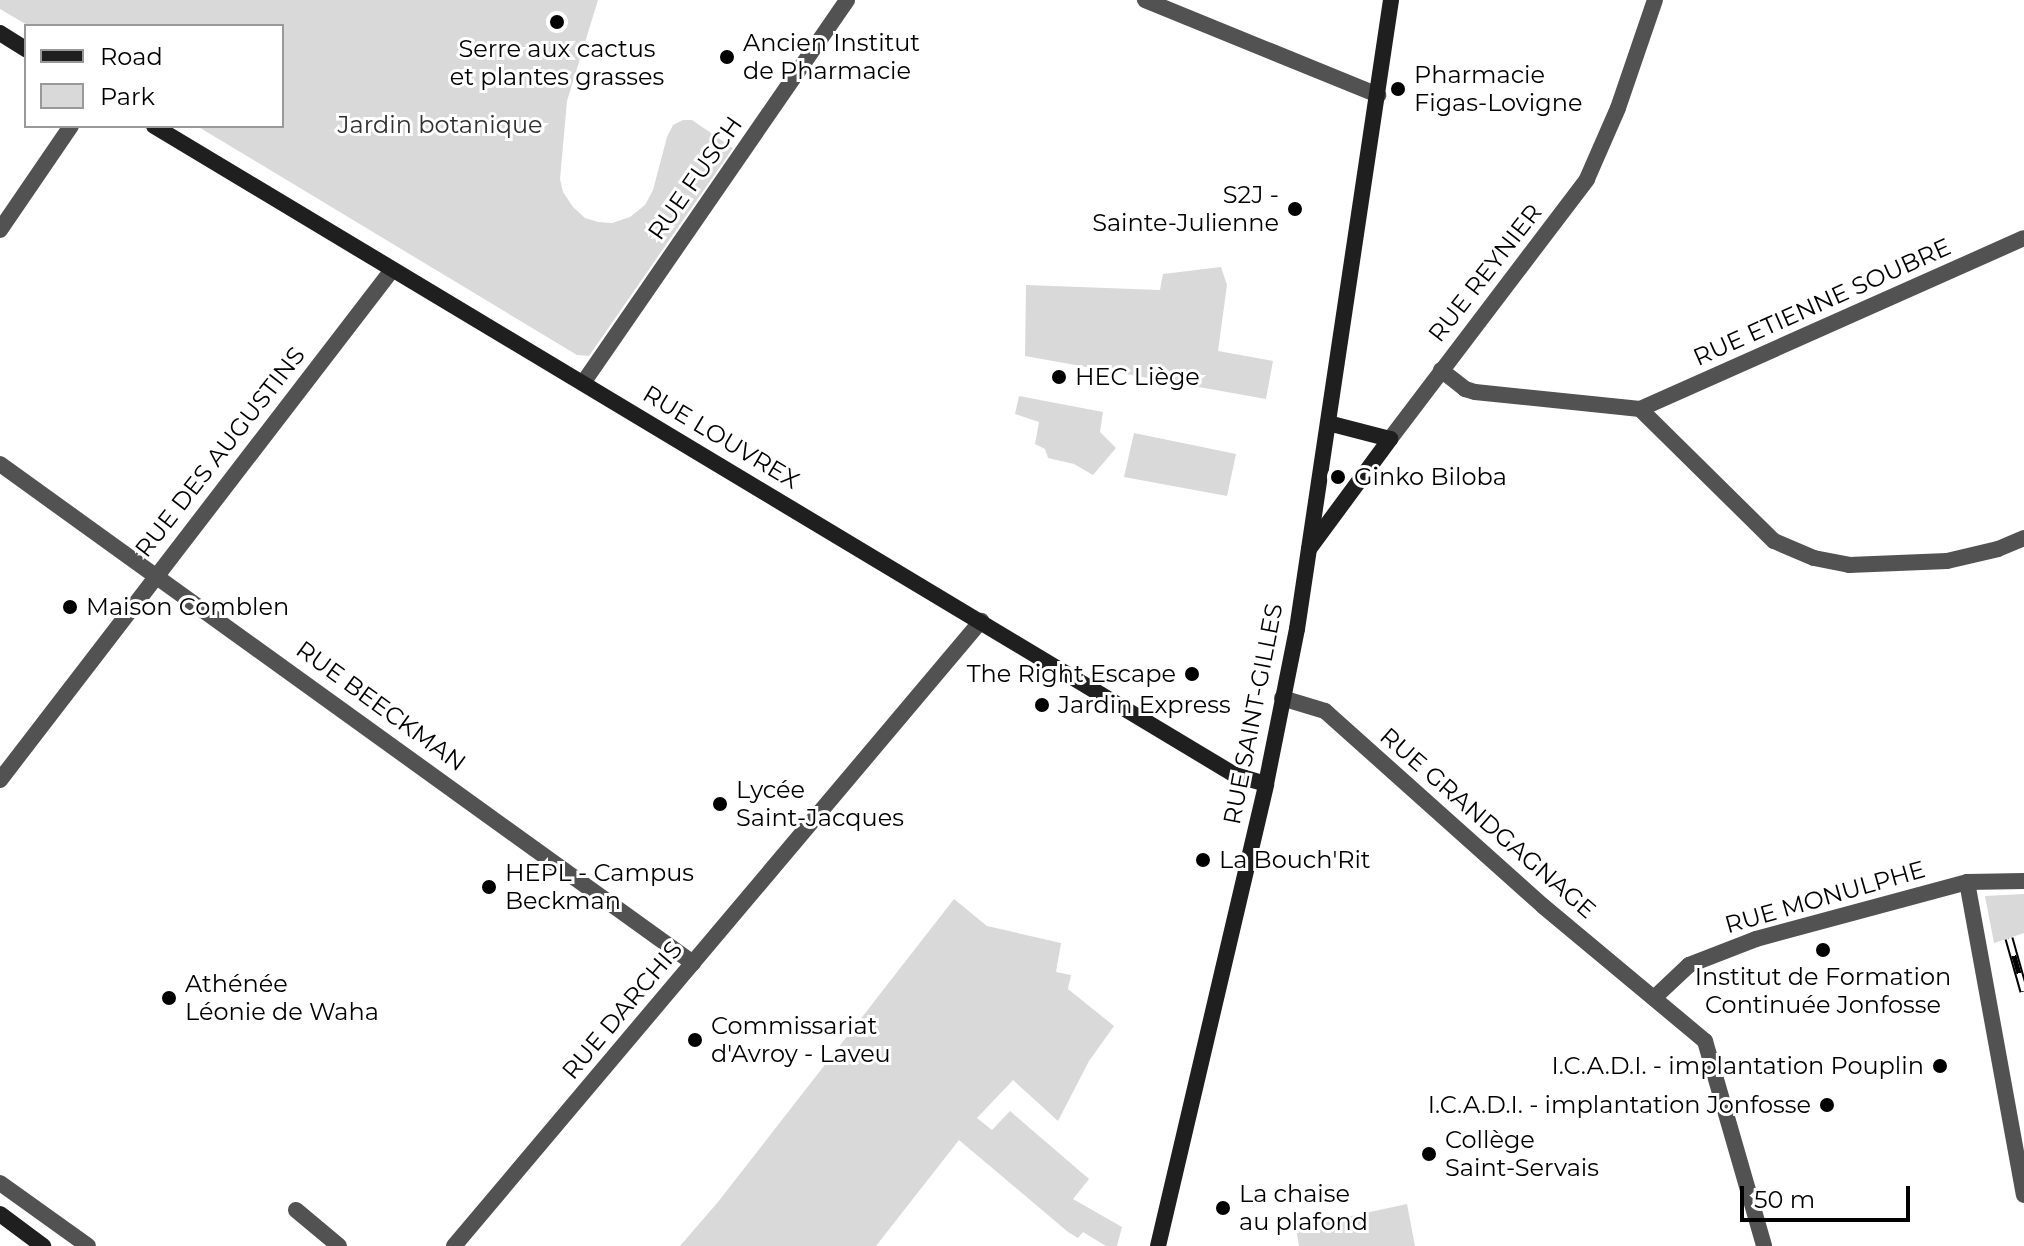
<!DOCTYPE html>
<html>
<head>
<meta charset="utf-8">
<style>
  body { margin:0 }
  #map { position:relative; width:2024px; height:1246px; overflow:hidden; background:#fff; font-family:Montserrat,sans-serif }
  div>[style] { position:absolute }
  .green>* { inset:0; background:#d9d9d9 }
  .street>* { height:16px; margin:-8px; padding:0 8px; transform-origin:8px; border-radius:8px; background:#525252 }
  .secondary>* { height:16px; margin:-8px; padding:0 8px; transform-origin:8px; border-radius:8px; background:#1f1f1f }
  .rail>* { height:9px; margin-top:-4.5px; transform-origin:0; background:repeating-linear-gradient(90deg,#fff 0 18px,#000 0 36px); box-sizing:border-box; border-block:2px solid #000 }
  .dots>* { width:22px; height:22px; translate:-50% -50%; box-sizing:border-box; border:4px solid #fff; border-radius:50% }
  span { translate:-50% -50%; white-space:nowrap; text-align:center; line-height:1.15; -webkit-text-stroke:6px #fff; paint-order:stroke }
  .poi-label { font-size:24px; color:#000 }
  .left { translate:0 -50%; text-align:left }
  .right { translate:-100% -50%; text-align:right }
  .park-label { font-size:24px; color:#303030 }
  .street-label { font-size:24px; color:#000 }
  .legend { position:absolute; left:24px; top:24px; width:260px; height:104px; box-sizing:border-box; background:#fff; border:2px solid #999; margin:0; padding:10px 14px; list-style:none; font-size:24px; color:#000 }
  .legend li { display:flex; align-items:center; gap:16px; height:40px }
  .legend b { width:40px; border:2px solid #999 }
  .scale { position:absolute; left:1740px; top:1186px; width:170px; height:36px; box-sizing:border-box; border:4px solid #000; border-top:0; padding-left:10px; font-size:24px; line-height:28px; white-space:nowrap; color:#000; -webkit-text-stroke:6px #fff; paint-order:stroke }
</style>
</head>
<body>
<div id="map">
  <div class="green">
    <div style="clip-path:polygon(0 0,598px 0,567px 101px,560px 179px,563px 192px,573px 207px,585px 218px,598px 222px,612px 223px,630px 217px,645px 205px,653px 190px,667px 137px,673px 125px,683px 120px,692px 120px,733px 148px,589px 356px,577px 355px,197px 126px,282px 126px,282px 26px,29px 26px,0 9px)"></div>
    <div style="clip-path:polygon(1221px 267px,1227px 285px,1218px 351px,1273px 361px,1266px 399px,1025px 356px,1026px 285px,1160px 290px,1163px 274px)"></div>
    <div style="clip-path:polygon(1019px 396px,1103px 412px,1100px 432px,1116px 448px,1093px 475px,1074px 464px,1048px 458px,1045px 449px,1035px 444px,1039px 422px,1015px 414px)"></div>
    <div style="clip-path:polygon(1134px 433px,1236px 454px,1227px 496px,1124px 477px)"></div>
    <div style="clip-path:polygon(2024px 894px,2024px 933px,1994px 943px,1985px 896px)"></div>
    <div style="clip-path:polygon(954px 899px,987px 926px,1061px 943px,1056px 972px,1071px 975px,1068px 989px,1114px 1026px,1089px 1061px,1058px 1121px,1013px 1080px,977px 1118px,992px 1130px,1010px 1111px,1089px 1179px,1073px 1199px,1122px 1227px,1117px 1246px,1106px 1246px,1083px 1232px,1078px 1238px,1068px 1232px,959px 1140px,876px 1246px,680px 1246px,718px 1202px)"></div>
    <div style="clip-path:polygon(1407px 1204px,1415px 1246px,1299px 1246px,1296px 1228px)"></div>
  </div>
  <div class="street">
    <div style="left:1145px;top:0;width:252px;rotate:22.2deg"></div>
    <div style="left:0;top:230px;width:126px;rotate:-55.7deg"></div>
    <div style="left:1441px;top:370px;width:31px;rotate:38deg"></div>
    <div style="left:1465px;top:389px;width:10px;rotate:17deg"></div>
    <div style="left:1475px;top:392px;width:166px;rotate:5.9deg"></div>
    <div style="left:1640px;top:409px;width:188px;rotate:44.6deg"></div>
    <div style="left:1774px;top:541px;width:43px;rotate:23deg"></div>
    <div style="left:1814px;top:558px;width:36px;rotate:11deg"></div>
    <div style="left:1849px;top:565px;width:98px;rotate:-2.3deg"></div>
    <div style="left:1947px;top:561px;width:52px;rotate:-13.2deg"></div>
    <div style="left:1998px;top:549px;width:28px;rotate:-23deg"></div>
    <div style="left:583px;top:383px;width:465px;rotate:-55.4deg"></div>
    <div style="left:1640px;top:409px;width:420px;rotate:-24deg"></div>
    <div style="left:1390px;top:439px;width:326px;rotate:-52.8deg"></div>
    <div style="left:1587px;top:179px;width:77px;rotate:-66.4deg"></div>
    <div style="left:1618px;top:108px;width:114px;rotate:-71.1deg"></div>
    <div style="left:0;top:464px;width:854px;rotate:35.76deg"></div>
    <div style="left:1282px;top:698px;width:45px;rotate:16.8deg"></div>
    <div style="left:1325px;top:711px;width:292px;rotate:41.8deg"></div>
    <div style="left:1543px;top:906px;width:211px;rotate:39.8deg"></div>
    <div style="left:1705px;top:1041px;width:213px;rotate:73.9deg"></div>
    <div style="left:0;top:780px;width:643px;rotate:-52.45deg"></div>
    <div style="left:1967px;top:882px;width:318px;rotate:79.7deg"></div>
    <div style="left:1654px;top:998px;width:48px;rotate:-43.3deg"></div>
    <div style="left:1689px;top:965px;width:72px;rotate:-21.2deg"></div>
    <div style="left:1756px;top:939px;width:219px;rotate:-15.1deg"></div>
    <div style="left:1967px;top:882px;width:57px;rotate:-1deg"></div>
    <div style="left:0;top:1183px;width:108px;rotate:35.6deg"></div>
    <div style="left:296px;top:1210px;width:56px;rotate:39.9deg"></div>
    <div style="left:454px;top:1246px;width:818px;rotate:-49.86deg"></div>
  </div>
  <div class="secondary">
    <div style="left:0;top:33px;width:31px;rotate:32deg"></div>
    <div style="left:154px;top:126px;width:1261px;rotate:30.98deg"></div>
    <div style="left:1235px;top:775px;width:32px;rotate:16deg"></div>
    <div style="left:1309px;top:549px;width:137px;rotate:-53.6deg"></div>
    <div style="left:1390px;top:439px;width:64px;rotate:-165.5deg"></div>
    <div style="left:0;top:1214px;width:54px;rotate:36.7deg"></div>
    <div style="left:1158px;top:1246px;width:474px;rotate:-76.8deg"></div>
    <div style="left:1266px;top:784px;width:158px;rotate:-78.7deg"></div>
    <div style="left:1297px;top:629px;width:636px;rotate:-81.5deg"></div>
  </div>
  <div class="rail">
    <div style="left:2009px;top:938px;width:55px;rotate:74.2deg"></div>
  </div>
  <div class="dots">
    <div style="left:557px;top:22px;background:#000"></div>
    <div style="left:727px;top:57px;background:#000"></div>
    <div style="left:1398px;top:89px;background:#000"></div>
    <div style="left:1295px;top:209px;background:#000"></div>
    <div style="left:1059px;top:377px;background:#000"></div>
    <div style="left:1338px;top:477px;background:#000"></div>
    <div style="left:70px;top:607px;background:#000"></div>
    <div style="left:1192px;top:674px;background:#000"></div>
    <div style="left:1042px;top:705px;background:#000"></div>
    <div style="left:720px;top:804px;background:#000"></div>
    <div style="left:1203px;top:860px;background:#000"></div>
    <div style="left:489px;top:887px;background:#000"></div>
    <div style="left:1823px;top:950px;background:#000"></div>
    <div style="left:169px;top:998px;background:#000"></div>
    <div style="left:695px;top:1040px;background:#000"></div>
    <div style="left:1940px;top:1066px;background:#000"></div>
    <div style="left:1827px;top:1105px;background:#000"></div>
    <div style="left:1429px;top:1154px;background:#000"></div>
    <div style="left:1223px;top:1208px;background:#000"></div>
  </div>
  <div class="poi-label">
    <span class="left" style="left:743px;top:57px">Ancien Institut<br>de Pharmacie</span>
    <span style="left:557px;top:63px">Serre aux cactus<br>et plantes grasses</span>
    <span class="left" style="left:1414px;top:89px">Pharmacie<br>Figas-Lovigne</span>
    <span class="right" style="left:1279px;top:209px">S2J -<br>Sainte-Julienne</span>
    <span class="left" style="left:1075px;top:377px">HEC Liège</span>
    <span class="left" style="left:1354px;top:477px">Ginko Biloba</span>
    <span class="left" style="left:86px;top:607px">Maison Comblen</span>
    <span class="right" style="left:1176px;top:674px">The Right Escape</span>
    <span class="left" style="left:1058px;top:705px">Jardin Express</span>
    <span class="left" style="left:736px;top:804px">Lycée<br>Saint-Jacques</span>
    <span class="left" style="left:1219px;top:860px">La Bouch'Rit</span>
    <span class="left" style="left:505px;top:887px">HEPL - Campus<br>Beckman</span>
    <span style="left:1823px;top:991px">Institut de Formation<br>Continuée Jonfosse</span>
    <span class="left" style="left:185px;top:998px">Athénée<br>Léonie de Waha</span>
    <span class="left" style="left:711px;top:1040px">Commissariat<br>d'Avroy - Laveu</span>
    <span class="right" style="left:1924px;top:1066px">I.C.A.D.I. - implantation Pouplin</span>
    <span class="right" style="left:1811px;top:1105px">I.C.A.D.I. - implantation Jonfosse</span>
    <span class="left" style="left:1445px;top:1154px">Collège<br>Saint-Servais</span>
    <span class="left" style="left:1239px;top:1208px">La chaise<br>au plafond</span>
  </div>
  <div class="park-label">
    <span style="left:440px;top:125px">Jardin botanique</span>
  </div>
  <div class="street-label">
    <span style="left:695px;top:178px;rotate:-55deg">RUE FUSCH</span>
    <span style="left:1485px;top:273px;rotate:-52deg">RUE REYNIER</span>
    <span style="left:1822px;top:302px;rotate:-24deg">RUE ETIENNE SOUBRE</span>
    <span style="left:721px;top:437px;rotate:31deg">RUE LOUVREX</span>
    <span style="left:220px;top:452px;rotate:-52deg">RUE DES AUGUSTINS</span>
    <span style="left:381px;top:706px;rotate:36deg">RUE BEECKMAN</span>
    <span style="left:1253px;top:714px;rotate:-79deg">RUE SAINT-GILLES</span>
    <span style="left:1488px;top:823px;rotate:41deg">RUE GRANDGAGNAGE</span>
    <span style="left:1825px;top:897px;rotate:-16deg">RUE MONULPHE</span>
    <span style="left:622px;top:1010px;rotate:-50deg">RUE DARCHIS</span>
  </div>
  <ul class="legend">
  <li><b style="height:10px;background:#1f1f1f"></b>Road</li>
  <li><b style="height:22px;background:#d9d9d9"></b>Park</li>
  </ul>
  <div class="scale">50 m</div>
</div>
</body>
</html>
